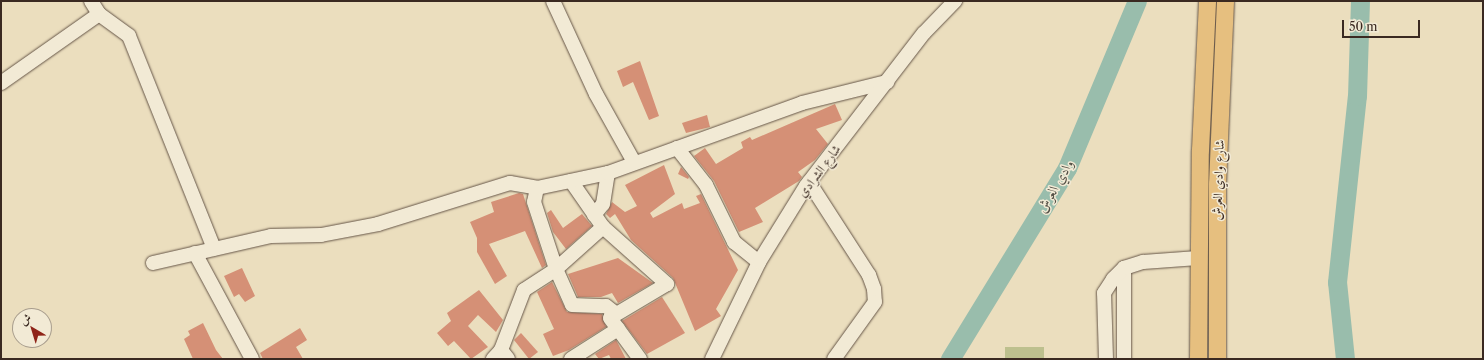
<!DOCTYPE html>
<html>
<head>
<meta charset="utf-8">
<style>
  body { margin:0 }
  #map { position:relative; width:1484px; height:360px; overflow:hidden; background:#ebdebe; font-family:"Libre Caslon Text",Amiri,serif }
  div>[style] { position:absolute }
  .green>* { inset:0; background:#bdc08e }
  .river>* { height:19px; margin:-9.5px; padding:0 9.5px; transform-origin:9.5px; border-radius:9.5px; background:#99bdac }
  .building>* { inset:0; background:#d59076 }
  .roads { filter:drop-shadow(0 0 1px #665648) drop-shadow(0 0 1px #665648) }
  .minor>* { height:14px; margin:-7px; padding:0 7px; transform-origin:7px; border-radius:7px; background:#f2ead5 }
  .major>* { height:17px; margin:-8.5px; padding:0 8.5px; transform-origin:8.5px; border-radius:8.5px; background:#e6bf7f }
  span { translate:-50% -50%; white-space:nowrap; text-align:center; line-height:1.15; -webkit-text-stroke:3px #f2ead5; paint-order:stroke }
  .street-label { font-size:13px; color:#3a2921 }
  .water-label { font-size:14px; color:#524e44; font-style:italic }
  .frame { position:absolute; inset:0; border:2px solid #3a2921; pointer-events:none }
  .north { position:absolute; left:12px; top:308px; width:40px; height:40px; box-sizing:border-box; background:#f2ead5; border:1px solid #a89d8d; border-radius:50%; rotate:322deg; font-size:11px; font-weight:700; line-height:16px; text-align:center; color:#3a2921 }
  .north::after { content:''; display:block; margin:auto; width:14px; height:18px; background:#8f2418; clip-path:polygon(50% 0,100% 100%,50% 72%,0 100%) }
  .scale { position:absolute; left:1342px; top:20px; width:78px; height:18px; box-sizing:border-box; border:2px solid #3a2921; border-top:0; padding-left:5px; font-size:12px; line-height:14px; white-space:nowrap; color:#3a2921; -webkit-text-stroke:3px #f2ead5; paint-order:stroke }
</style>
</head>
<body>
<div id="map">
  <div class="green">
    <div style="clip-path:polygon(1005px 347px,1044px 347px,1044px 359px,1005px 359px)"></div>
  </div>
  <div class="river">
    <div style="left:950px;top:359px;width:224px;rotate:-58.5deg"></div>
    <div style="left:1067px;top:168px;width:181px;rotate:-67.3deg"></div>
    <div style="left:1345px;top:359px;width:77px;rotate:-95.9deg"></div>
    <div style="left:1337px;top:282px;width:187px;rotate:-83.9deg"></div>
    <div style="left:1357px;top:96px;width:95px;rotate:-88.2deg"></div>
  </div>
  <div class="building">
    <div style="clip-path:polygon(640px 61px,659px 116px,649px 120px,633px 82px,623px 87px,617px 71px)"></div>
    <div style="clip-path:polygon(835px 104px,842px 120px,816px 129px,828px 144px,815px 160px,798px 172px,802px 177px,799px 181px,755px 208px,763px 222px,739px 232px,714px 181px,694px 156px,705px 148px,716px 164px,743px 148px,741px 142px,750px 137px,752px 140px)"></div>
    <div style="clip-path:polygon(707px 115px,710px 127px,686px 133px,682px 123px)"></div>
    <div style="clip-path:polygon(664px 165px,675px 194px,650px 213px,653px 218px,682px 203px,684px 209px,700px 203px,696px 196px,701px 194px,738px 270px,716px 309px,721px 316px,695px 331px,673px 278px,631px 240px,615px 214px,610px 218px,606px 214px,612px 202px,625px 212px,637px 206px,625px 185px)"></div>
    <div style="clip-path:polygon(681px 167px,689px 177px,688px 179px,678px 174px)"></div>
    <div style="clip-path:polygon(519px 193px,523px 194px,546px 265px,542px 268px,525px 231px,489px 244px,507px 276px,495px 284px,477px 252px,477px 238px,470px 222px,494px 212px,491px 202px)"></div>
    <div style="clip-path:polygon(551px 210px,563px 228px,582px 214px,592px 226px,566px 249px,553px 232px,547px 213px)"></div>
    <div style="clip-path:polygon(618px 258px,653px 283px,618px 303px,612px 293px,601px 297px,578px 297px,568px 274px)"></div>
    <div style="clip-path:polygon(242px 268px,255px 296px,245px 302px,239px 294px,234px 297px,224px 276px)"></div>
    <div style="clip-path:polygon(552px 282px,567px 312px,602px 314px,606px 327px,569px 350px,553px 356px,543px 334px,554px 329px,537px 292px)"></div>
    <div style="clip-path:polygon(479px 290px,503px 320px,496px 332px,478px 315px,468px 326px,488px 347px,471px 359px,454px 341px,448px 346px,437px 333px,451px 321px,447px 313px)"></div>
    <div style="clip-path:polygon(662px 297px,685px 333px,647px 354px,622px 321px)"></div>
    <div style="clip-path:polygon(203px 323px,216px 350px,223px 359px,193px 359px,184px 339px,190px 335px,188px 331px)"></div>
    <div style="clip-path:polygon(300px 328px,307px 340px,296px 347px,303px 359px,263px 359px,260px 353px)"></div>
    <div style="clip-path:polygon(521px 333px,538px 352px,529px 359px,514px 340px)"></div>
    <div style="clip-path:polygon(616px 340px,626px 359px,611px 359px,609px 355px,599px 359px,595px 354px)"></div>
  </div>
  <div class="roads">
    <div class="minor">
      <div style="left:91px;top:1px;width:15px;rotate:58deg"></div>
      <div style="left:99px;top:14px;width:37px;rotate:36deg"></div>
      <div style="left:129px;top:36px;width:229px;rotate:68.2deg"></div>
      <div style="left:553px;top:1px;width:102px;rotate:65.2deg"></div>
      <div style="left:596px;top:94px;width:78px;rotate:60.8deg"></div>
      <div style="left:1px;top:83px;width:120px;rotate:-35.1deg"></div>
      <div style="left:677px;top:148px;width:47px;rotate:51.9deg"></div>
      <div style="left:706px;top:185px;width:64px;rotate:63.8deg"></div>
      <div style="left:734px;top:242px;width:32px;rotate:39deg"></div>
      <div style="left:571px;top:181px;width:56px;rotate:55.2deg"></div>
      <div style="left:603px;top:227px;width:86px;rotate:41.7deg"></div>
      <div style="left:667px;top:284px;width:66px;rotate:149.2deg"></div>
      <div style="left:610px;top:318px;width:51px;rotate:53.8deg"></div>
      <div style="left:809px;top:182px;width:111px;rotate:57.2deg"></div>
      <div style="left:869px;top:275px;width:15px;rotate:70deg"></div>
      <div style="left:874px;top:289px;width:13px;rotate:86deg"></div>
      <div style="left:875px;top:302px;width:70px;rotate:125.7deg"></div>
      <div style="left:537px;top:188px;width:14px;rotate:102deg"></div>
      <div style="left:534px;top:202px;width:71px;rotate:71.8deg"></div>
      <div style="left:556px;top:269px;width:39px;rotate:66deg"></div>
      <div style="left:572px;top:305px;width:34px;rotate:2deg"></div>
      <div style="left:606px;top:306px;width:11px;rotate:38deg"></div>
      <div style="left:594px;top:215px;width:14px;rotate:-51deg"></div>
      <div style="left:603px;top:204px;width:31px;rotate:-81deg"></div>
      <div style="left:195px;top:253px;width:120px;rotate:61.7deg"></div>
      <div style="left:153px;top:263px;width:121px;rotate:-12.9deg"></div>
      <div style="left:271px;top:236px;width:50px;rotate:-1.1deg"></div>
      <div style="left:321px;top:235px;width:58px;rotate:-10.9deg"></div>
      <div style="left:378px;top:224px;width:138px;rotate:-17.3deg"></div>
      <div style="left:510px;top:183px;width:27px;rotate:10deg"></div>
      <div style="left:537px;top:188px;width:73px;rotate:-11.9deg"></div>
      <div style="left:608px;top:173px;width:206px;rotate:-19.8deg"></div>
      <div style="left:802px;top:103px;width:88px;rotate:-13.9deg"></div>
      <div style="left:1124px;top:268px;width:91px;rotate:90deg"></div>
      <div style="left:501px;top:350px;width:64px;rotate:-69deg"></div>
      <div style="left:524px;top:290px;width:38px;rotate:-33deg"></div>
      <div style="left:556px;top:269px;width:63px;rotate:-41.8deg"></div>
      <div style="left:493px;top:359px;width:12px;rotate:-48deg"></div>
      <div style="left:501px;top:350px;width:11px;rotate:52deg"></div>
      <div style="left:571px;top:359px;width:56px;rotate:-32.6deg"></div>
      <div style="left:712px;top:359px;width:108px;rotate:-64.1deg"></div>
      <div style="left:759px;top:262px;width:89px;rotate:-58.3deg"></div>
      <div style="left:806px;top:186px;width:193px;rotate:-52.4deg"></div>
      <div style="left:924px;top:33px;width:45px;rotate:-45.9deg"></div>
      <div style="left:1106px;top:359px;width:66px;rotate:-91.7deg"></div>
      <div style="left:1104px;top:293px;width:17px;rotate:-57deg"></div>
      <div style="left:1113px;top:279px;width:16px;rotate:-45deg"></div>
      <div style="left:1124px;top:268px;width:20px;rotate:-18deg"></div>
      <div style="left:1143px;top:262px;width:55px;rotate:-4.2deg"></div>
    </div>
    <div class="major">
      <div style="left:1198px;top:359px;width:209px;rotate:-89.5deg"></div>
      <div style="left:1200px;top:150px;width:149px;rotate:-87.3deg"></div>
      <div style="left:1217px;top:359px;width:175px;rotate:-90deg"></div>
      <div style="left:1217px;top:184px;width:183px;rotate:-87.5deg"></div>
    </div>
  </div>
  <div class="street-label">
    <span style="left:819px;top:171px;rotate:-53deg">شارع الشرادي</span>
    <span style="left:1218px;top:180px;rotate:-88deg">شارع وادي العرش</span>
  </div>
  <div class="water-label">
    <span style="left:1055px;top:186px;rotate:-60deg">وادي العرش</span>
  </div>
  <div class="frame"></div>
  <div class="north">ش</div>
  <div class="scale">50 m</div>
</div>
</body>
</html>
